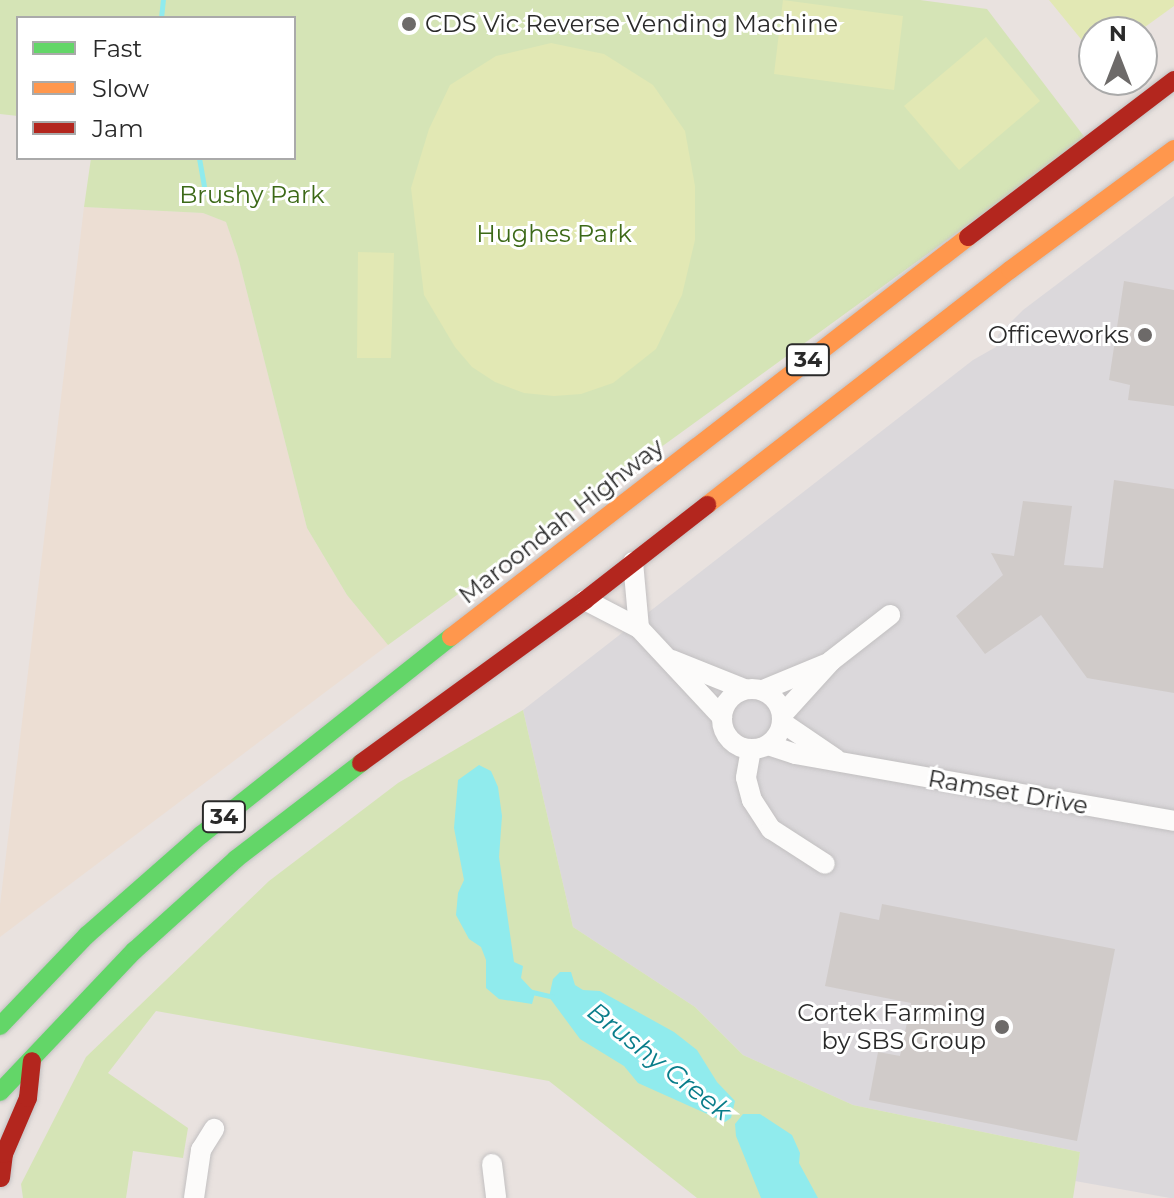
<!DOCTYPE html>
<html>
<head>
<meta charset="utf-8">
<style>
  body { margin:0 }
  #map { position:relative; width:1174px; height:1198px; overflow:hidden; background:#e9e2df; font-family:Montserrat,sans-serif }
  div>[style] { position:absolute }
  .industrial>* { inset:0; background:#dbd8db }
  .education>* { inset:0; background:#ecded3 }
  .green>* { inset:0; background:#d5e4b6 }
  .pitch>* { inset:0; background:#e2e8b4 }
  .water>* { inset:0; background:#90ebed }
  .stream>* { height:5px; margin:-2.5px; padding:0 2.5px; transform-origin:2.5px; border-radius:2.5px; background:#90ebed }
  .building>* { inset:0; background:#d0cbc9 }
  .roads { filter:drop-shadow(0 0 2px #c2c0c1) drop-shadow(0 0 2px #c2c0c1) }
  .street>* { height:20px; margin:-10px; padding:0 10px; transform-origin:10px; border-radius:10px; background:#fcfbfa }
  .street>.ring { margin:-10px; padding:0; box-sizing:content-box; background:none; border:20px solid #fcfbfa; border-radius:50% }
  .fast>* { height:18px; margin:-9px; padding:0 9px; transform-origin:9px; border-radius:9px; background:#63d668 }
  .slow>* { height:18px; margin:-9px; padding:0 9px; transform-origin:9px; border-radius:9px; background:#ff974d }
  .jam>* { height:18px; margin:-9px; padding:0 9px; transform-origin:9px; border-radius:9px; background:#b3261e }
  .dots>* { width:22px; height:22px; translate:-50% -50%; box-sizing:border-box; border:4px solid #fff; border-radius:50% }
  span { translate:-50% -50%; white-space:nowrap; text-align:center; line-height:1.15; -webkit-text-stroke:6px #fff; paint-order:stroke }
  .shield-label span { padding:2px 6px; background:#fff; border:2px solid; border-radius:6px; -webkit-text-stroke-width:0 }
  .shield-label { font-size:22px; color:#2a2a2a; font-weight:700 }
  .poi-label { font-size:24px; color:#2a2a2a }
  .left { translate:0 -50%; text-align:left }
  .right { translate:-100% -50%; text-align:right }
  .park-label { font-size:24px; color:#3c6917 }
  .street-label { font-size:24px; color:#2a2a2a }
  .water-label { font-size:26px; color:#097d8a; font-style:italic }
  .legend { position:absolute; left:16px; top:16px; width:280px; height:144px; box-sizing:border-box; background:#fff; border:2px solid #aaa; margin:0; padding:10px 14px; list-style:none; font-size:24px; color:#2a2a2a }
  .legend li { display:flex; align-items:center; gap:16px; height:40px }
  .legend b { width:40px; border:2px solid #aaa }
  .north { position:absolute; left:1078px; top:16px; width:80px; height:80px; box-sizing:border-box; background:#fff; border:2px solid #aaa; border-radius:50%; rotate:0deg; font-size:22px; font-weight:700; line-height:32px; text-align:center; color:#2a2a2a }
  .north::after { content:''; display:block; margin:auto; width:28px; height:36px; background:#6d6a69; clip-path:polygon(50% 0,100% 100%,50% 72%,0 100%) }
</style>
</head>
<body>
<div id="map">
  <div class="industrial">
    <div style="clip-path:polygon(1174px 196px,1174px 1198px,1170px 1198px,1075px 1181px,1080px 1152px,853px 1105px,743px 1055px,695px 1007px,573px 927px,523px 710px,973px 360px,996px 347px,998px 335px,1023px 310px)"></div>
  </div>
  <div class="education">
    <div style="clip-path:polygon(84px 207px,203px 213px,226px 222px,238px 257px,307px 528px,347px 595px,388px 645px,0 937px,0 905px)"></div>
  </div>
  <div class="green">
    <div style="clip-path:polygon(0 0,920px 0,987px 9px,1086px 139px,388px 645px,347px 595px,307px 528px,238px 257px,226px 222px,203px 213px,84px 207px,91px 158px,294px 158px,294px 18px,18px 18px,18px 116px,0 114px)"></div>
    <div style="clip-path:polygon(523px 710px,573px 927px,695px 1007px,743px 1055px,853px 1105px,1080px 1152px,1073px 1198px,697px 1198px,549px 1081px,156px 1011px,108px 1073px,188px 1128px,183px 1158px,133px 1151px,126px 1198px,23px 1198px,21px 1184px,86px 1057px,269px 881px,398px 783px)"></div>
  </div>
  <div class="pitch">
    <div style="clip-path:polygon(783px 0,903px 16px,894px 90px,774px 74px)"></div>
    <div style="clip-path:polygon(1049px 0,1174px 0,1174px 6px,1138px 32px,1094px 32px,1094px 55px)"></div>
    <div style="clip-path:polygon(986px 37px,1040px 101px,959px 170px,904px 106px)"></div>
    <div style="clip-path:polygon(551px 43px,604px 54px,653px 85px,685px 131px,695px 186px,695px 240px,682px 295px,656px 349px,613px 383px,581px 394px,554px 396px,524px 393px,495px 382px,472px 367px,455px 347px,424px 295px,411px 188px,429px 129px,450px 85px,496px 56px)"></div>
    <div style="clip-path:polygon(358px 252px,394px 253px,391px 358px,357px 358px)"></div>
  </div>
  <div class="water">
    <div style="clip-path:polygon(479px 765px,491px 771px,498px 787px,502px 816px,499px 857px,514px 962px,523px 966px,521px 978px,535px 993px,532px 1004px,499px 999px,486px 988px,486px 960px,481px 947px,469px 939px,456px 915px,458px 893px,464px 880px,454px 828px,458px 780px)"></div>
    <div style="clip-path:polygon(560px 972px,571px 972px,575px 985px,583px 990px,600px 991px,674px 1032px,697px 1050px,717px 1082px,735px 1101px,731px 1118px,725px 1122px,638px 1083px,624px 1066px,580px 1039px,549px 997px,553px 979px)"></div>
    <div style="clip-path:polygon(743px 1114px,760px 1114px,792px 1135px,800px 1153px,799px 1163px,818px 1198px,761px 1198px,736px 1136px,735px 1124px)"></div>
  </div>
  <div class="stream">
    <div style="left:161px;top:18px;width:18px;rotate:-84deg"></div>
    <div style="left:199px;top:158px;width:35px;rotate:80deg"></div>
    <div style="left:528px;top:991px;width:27px;rotate:13deg"></div>
  </div>
  <div class="building">
    <div style="clip-path:polygon(1124px 281px,1174px 290px,1174px 406px,1128px 400px,1130px 385px,1109px 380px)"></div>
    <div style="clip-path:polygon(1114px 480px,1174px 489px,1174px 693px,1087px 678px,1041px 615px,985px 654px,956px 616px,1003px 575px,991px 553px,1014px 556px,1023px 501px,1072px 506px,1064px 565px,1103px 568px)"></div>
    <div style="clip-path:polygon(882px 904px,1115px 949px,1077px 1141px,869px 1100px,878px 1052px,900px 1056px,911px 1003px,825px 986px,840px 912px,879px 920px)"></div>
  </div>
  <div class="roads">
    <div class="street">
      <div style="left:633px;top:562px;width:66px;rotate:84.8deg"></div>
      <div style="left:585px;top:600px;width:61px;rotate:27.4deg"></div>
      <div style="left:639px;top:628px;width:122px;rotate:47deg"></div>
      <div style="left:672px;top:660px;width:78px;rotate:21.9deg"></div>
      <div class="ring" style="left:722px;top:689px;width:40px;height:40px"></div>
      <div style="left:763px;top:690px;width:68px;rotate:-22.4deg"></div>
      <div style="left:783px;top:714px;width:72px;rotate:-47.8deg"></div>
      <div style="left:831px;top:661px;width:75px;rotate:-37.9deg"></div>
      <div style="left:783px;top:723px;width:64px;rotate:34.2deg"></div>
      <div style="left:768px;top:745px;width:28px;rotate:18deg"></div>
      <div style="left:795px;top:754px;width:385px;rotate:10deg"></div>
      <div style="left:751px;top:749px;width:29px;rotate:100deg"></div>
      <div style="left:746px;top:778px;width:23px;rotate:75deg"></div>
      <div style="left:752px;top:800px;width:35px;rotate:57deg"></div>
      <div style="left:771px;top:829px;width:64px;rotate:32.9deg"></div>
      <div style="left:492px;top:1164px;width:34px;rotate:83deg"></div>
      <div style="left:194px;top:1198px;width:49px;rotate:-81.7deg"></div>
      <div style="left:201px;top:1150px;width:25px;rotate:-58deg"></div>
    </div>
    <div class="fast">
      <div style="left:0;top:1026px;width:126px;rotate:-46.3deg"></div>
      <div style="left:87px;top:935px;width:152px;rotate:-41.3deg"></div>
      <div style="left:201px;top:835px;width:319px;rotate:-38.4deg"></div>
      <div style="left:0;top:1092px;width:195px;rotate:-46.5deg"></div>
      <div style="left:134px;top:951px;width:137px;rotate:-42deg"></div>
      <div style="left:236px;top:859px;width:158px;rotate:-37.5deg"></div>
    </div>
    <div class="slow">
      <div style="left:707px;top:505px;width:383px;rotate:-37.8deg"></div>
      <div style="left:1010px;top:270px;width:204px;rotate:-36.4deg"></div>
      <div style="left:451px;top:637px;width:654px;rotate:-37.73deg"></div>
    </div>
    <div class="jam">
      <div style="left:968px;top:237px;width:259px;rotate:-37.3deg"></div>
      <div style="left:361px;top:763px;width:277px;rotate:-36deg"></div>
      <div style="left:585px;top:600px;width:155px;rotate:-37.9deg"></div>
      <div style="left:1px;top:1178px;width:24px;rotate:-83deg"></div>
      <div style="left:4px;top:1154px;width:61px;rotate:-66.8deg"></div>
      <div style="left:28px;top:1098px;width:37px;rotate:-84deg"></div>
    </div>
  </div>
  <div class="dots">
    <div style="left:409px;top:24px;background:#6d6a69"></div>
    <div style="left:1145px;top:335px;background:#6d6a69"></div>
    <div style="left:1002px;top:1027px;background:#6d6a69"></div>
  </div>
  <div class="shield-label">
    <span style="left:808px;top:360px">34</span>
    <span style="left:224px;top:817px">34</span>
  </div>
  <div class="poi-label">
    <span class="left" style="left:425px;top:24px">CDS Vic Reverse Vending Machine</span>
    <span class="right" style="left:1129px;top:335px">Officeworks</span>
    <span class="right" style="left:986px;top:1027px">Cortek Farming<br>by SBS Group</span>
  </div>
  <div class="park-label">
    <span style="left:252px;top:195px">Brushy Park</span>
    <span style="left:554px;top:234px">Hughes Park</span>
  </div>
  <div class="street-label">
    <span style="left:561px;top:521px;rotate:-38deg">Maroondah Highway</span>
    <span style="left:1008px;top:792px;rotate:10deg">Ramset Drive</span>
  </div>
  <div class="water-label">
    <span style="left:659px;top:1062px;rotate:38deg">Brushy Creek</span>
  </div>
  <ul class="legend">
  <li><b style="height:10px;background:#63d668"></b>Fast</li>
  <li><b style="height:10px;background:#ff974d"></b>Slow</li>
  <li><b style="height:10px;background:#b3261e"></b>Jam</li>
  </ul>
  <div class="north">N</div>
</div>
</body>
</html>
